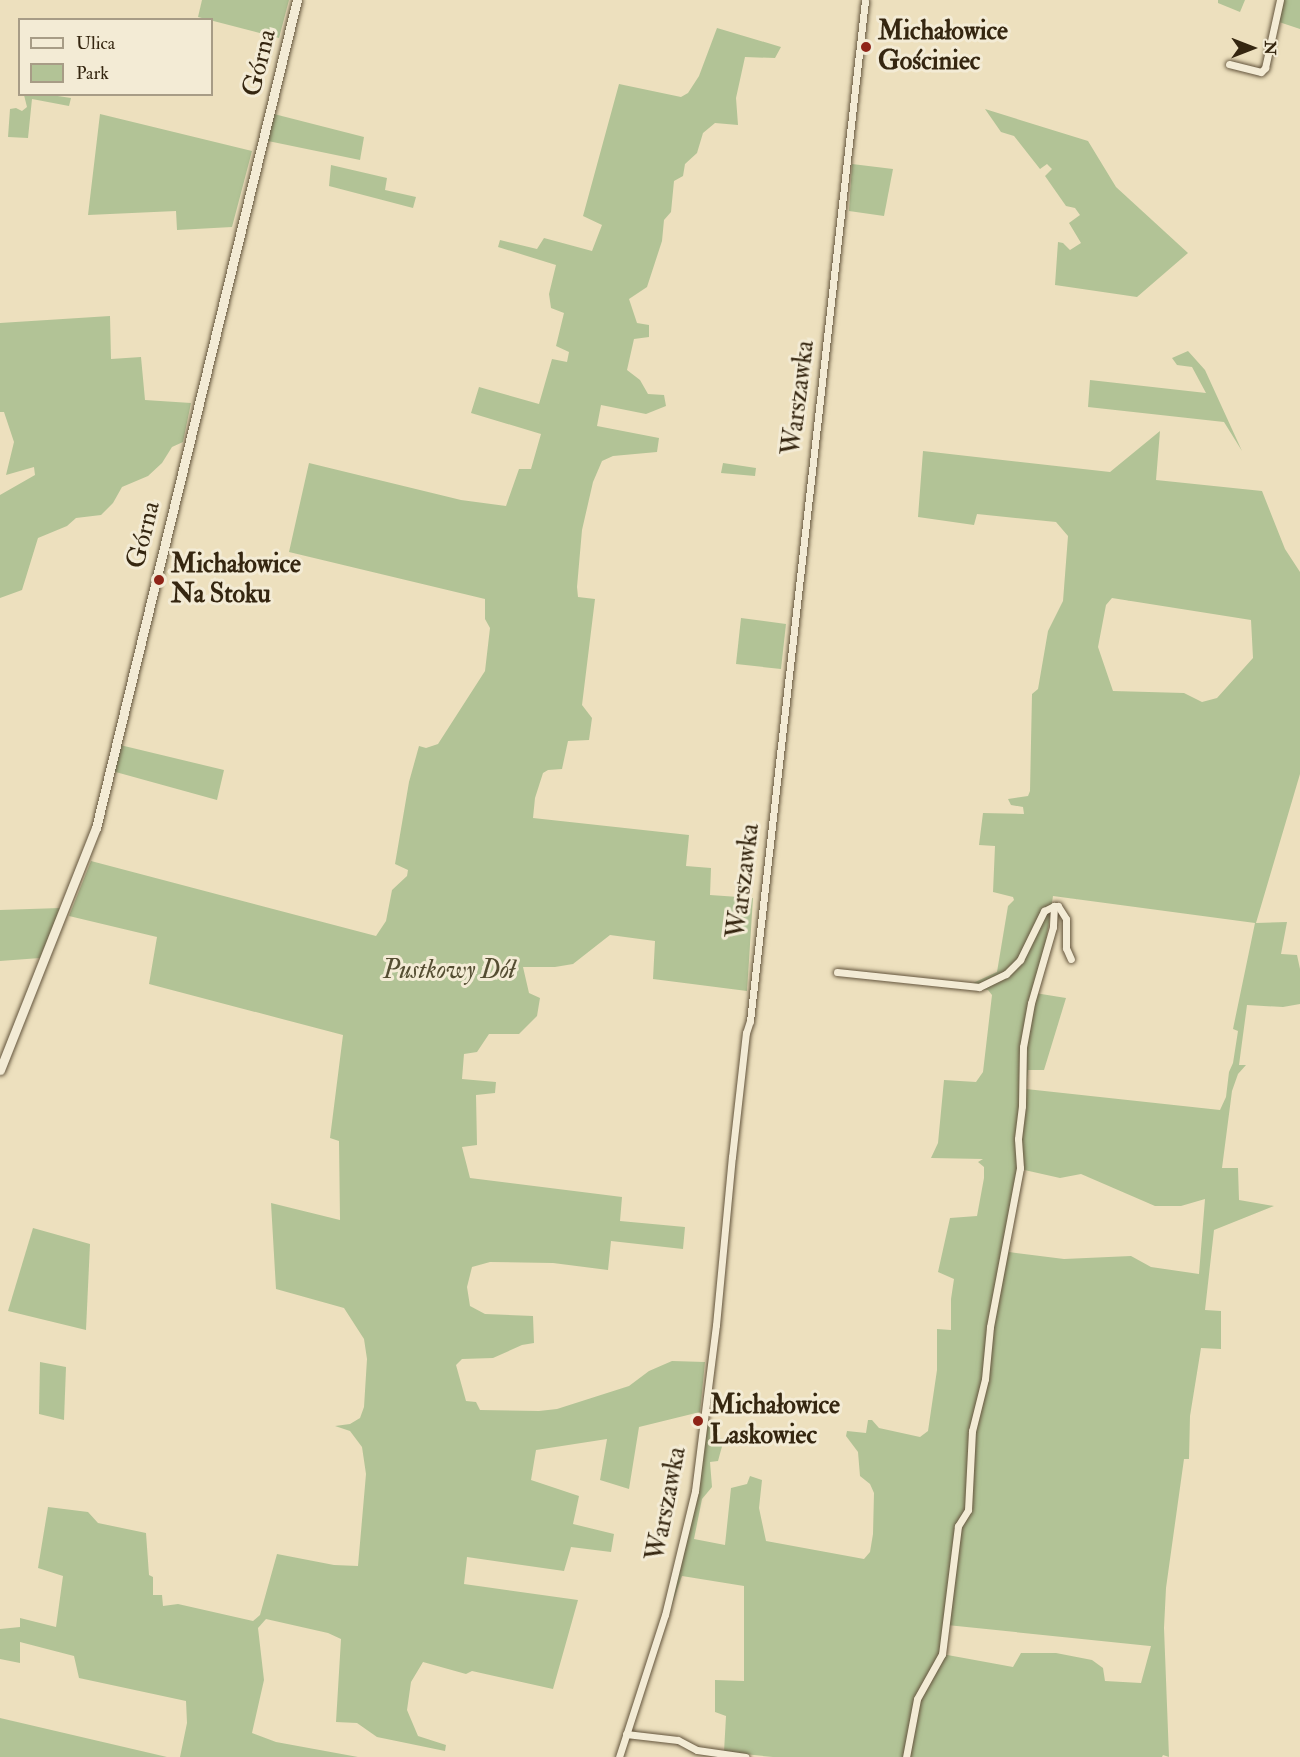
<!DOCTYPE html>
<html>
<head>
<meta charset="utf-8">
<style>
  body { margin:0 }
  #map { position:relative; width:1300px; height:1757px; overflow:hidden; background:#ede0be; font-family:"IM FELL Double Pica",serif }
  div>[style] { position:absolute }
  .green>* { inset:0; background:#b2c396 }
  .roads { filter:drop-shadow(0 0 2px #63543c) drop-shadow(0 0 2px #63543c) }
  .street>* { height:7px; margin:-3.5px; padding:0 3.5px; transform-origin:3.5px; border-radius:3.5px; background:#f3ebd5 }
  .secondary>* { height:9px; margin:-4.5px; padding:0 4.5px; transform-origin:4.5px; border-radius:4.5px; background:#f3ebd5 }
  .dots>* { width:16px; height:16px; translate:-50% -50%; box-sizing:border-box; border:3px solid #f3ebd5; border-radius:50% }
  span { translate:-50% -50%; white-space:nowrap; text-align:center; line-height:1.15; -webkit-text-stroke:6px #f3ebd5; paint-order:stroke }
  .poi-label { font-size:26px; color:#352610; font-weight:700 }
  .left { translate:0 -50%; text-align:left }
  .street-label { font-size:26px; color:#352610 }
  .park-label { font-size:26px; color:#544d32; font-style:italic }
  .legend { position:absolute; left:18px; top:18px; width:195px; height:78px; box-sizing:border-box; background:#f3ebd5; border:2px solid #a79c86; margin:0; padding:8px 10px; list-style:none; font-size:18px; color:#352610 }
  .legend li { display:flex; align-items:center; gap:12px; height:30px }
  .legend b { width:30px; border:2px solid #a79c86 }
  .north { position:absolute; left:1222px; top:18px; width:60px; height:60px; -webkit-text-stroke:4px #f3ebd5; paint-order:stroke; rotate:90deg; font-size:16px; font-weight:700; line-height:24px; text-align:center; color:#352610 }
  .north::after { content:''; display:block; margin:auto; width:21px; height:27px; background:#352610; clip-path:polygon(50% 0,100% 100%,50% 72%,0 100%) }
</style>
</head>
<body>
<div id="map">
  <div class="green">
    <div style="clip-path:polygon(202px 0,289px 0,279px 38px,198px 17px)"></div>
    <div style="clip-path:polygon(1218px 0,1245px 0,1240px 12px,1218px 3px)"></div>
    <div style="clip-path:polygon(1284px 0,1300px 0,1300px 29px,1279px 22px)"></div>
    <div style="clip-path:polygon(717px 28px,781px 47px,775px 58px,745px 57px,736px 98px,738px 125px,715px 123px,703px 133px,697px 153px,685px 164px,683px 176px,674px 181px,671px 212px,664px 220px,662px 241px,647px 287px,629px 299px,637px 323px,649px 325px,649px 337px,634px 339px,627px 370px,640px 380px,648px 394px,664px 395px,666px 406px,646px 414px,601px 405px,597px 426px,659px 438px,657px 452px,613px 456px,602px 461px,593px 482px,582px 530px,577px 587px,578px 597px,595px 599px,582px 705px,592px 718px,589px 740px,568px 741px,562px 769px,548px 770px,543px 773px,535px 798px,533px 818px,689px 835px,686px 866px,711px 868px,710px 895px,753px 898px,747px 991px,653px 979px,655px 941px,610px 935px,573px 964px,555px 967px,523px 967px,529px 993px,540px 998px,537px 1016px,519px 1034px,489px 1034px,477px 1052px,464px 1054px,462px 1079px,496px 1082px,495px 1093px,476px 1095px,477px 1145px,462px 1147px,470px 1178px,622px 1197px,620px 1221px,685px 1227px,683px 1249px,611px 1241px,608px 1270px,553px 1263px,490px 1262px,472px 1267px,467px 1287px,470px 1306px,485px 1314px,533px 1316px,534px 1343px,522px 1345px,493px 1358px,462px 1359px,456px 1365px,466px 1401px,476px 1402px,480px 1410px,539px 1411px,557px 1409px,629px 1386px,649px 1371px,672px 1361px,705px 1362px,700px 1412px,639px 1427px,629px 1489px,600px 1480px,607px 1439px,536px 1450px,531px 1480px,579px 1496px,573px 1524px,614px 1534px,611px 1552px,571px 1547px,564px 1571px,467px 1557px,464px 1584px,578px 1600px,553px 1689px,472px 1671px,466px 1674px,423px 1662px,411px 1682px,407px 1710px,418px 1736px,446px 1745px,445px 1751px,377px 1737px,357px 1723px,336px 1722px,341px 1639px,328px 1633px,266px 1619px,258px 1628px,264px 1680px,252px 1733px,276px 1742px,358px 1757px,180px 1757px,187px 1723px,186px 1701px,79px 1678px,74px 1656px,20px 1642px,20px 1663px,0 1659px,0 1629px,20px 1627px,20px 1618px,56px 1627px,63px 1576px,38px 1568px,48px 1507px,88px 1512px,98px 1523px,146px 1533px,149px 1575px,153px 1577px,153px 1595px,162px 1595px,163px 1606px,178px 1604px,253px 1621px,260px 1615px,277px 1554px,334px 1565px,358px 1566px,366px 1474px,362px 1447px,350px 1431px,335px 1426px,350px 1424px,360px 1418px,364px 1407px,367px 1359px,364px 1339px,344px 1308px,276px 1289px,271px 1203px,340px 1220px,339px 1141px,330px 1138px,343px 1035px,149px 984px,157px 937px,69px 916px,91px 861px,376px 936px,386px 921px,392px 890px,407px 876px,408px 870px,395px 864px,409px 782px,419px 746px,426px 748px,438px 744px,485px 671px,490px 628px,485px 619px,485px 599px,289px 552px,309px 463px,461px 500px,506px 506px,519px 469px,531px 469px,541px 434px,471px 413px,479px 387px,539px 404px,552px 359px,567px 362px,569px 352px,556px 346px,564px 313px,551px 308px,549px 294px,556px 265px,498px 247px,500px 240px,537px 249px,544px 238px,592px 251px,602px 225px,583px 216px,619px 84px,681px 97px,688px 93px,699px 76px)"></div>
    <div style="clip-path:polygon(24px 95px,51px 95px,71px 98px,69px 106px,32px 99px,28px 138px,8px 137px,10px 109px,16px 108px,22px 111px,27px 107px)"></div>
    <div style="clip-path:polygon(985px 109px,1088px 141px,1116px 187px,1188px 253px,1137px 297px,1055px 285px,1058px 242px,1063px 243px,1070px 250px,1081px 243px,1069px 223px,1080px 215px,1075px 208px,1066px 206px,1045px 176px,1052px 169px,1047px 164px,1040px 169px,1014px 136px,1001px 132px)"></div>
    <div style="clip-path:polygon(100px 114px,252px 151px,232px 227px,177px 230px,176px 211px,88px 215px)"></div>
    <div style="clip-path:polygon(274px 114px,364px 137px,360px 160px,268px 141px)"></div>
    <div style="clip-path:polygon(852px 164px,893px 169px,884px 216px,849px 211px)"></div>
    <div style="clip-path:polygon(331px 165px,387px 178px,385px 190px,416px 197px,413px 208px,329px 186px)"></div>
    <div style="clip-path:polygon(110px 316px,111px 359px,141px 357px,145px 400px,191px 403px,183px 442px,172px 447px,162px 463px,148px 476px,122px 487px,113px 503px,101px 515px,76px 518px,67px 526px,38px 538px,22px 590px,0 598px,0 495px,35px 475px,34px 467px,6px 475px,14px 442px,4px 412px,0 412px,0 323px)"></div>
    <div style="clip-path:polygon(1188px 351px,1205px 370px,1242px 451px,1224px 422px,1088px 407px,1090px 380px,1206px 393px,1192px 367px,1177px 365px,1172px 358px)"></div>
    <div style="clip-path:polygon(evenodd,1160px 431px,1156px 480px,1262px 491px,1285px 549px,1300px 572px,1300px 774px,1256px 923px,1287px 922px,1281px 954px,1297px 955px,1300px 969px,1300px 1004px,1283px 1007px,1247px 1005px,1239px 1065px,1246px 1065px,1238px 1074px,1232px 1091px,1222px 1168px,1238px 1168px,1239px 1200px,1274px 1206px,1214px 1230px,1205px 1310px,1221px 1311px,1221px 1349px,1201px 1348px,1190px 1416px,1189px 1459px,1184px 1459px,1166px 1588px,1164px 1628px,1169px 1757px,1163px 1755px,1162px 1757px,773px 1757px,724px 1752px,726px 1716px,715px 1712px,715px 1680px,744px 1681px,744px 1586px,682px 1576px,664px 1627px,688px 1536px,708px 1422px,716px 1423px,714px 1438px,724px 1439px,718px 1461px,710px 1462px,712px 1487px,702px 1499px,694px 1539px,725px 1545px,731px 1488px,747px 1484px,750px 1476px,762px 1480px,759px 1508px,766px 1541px,864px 1559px,870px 1552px,873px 1534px,874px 1493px,870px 1484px,860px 1476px,858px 1452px,846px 1436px,847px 1431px,866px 1433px,868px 1420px,872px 1420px,879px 1428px,920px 1437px,928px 1431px,937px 1370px,937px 1329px,951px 1330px,951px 1299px,954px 1279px,938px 1272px,950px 1218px,977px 1216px,984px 1178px,984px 1167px,978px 1162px,983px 1159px,931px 1158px,938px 1143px,944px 1080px,976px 1082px,983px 1072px,992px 995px,988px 990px,933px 985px,973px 983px,997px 972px,1008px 906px,1014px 900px,1013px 897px,993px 892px,995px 846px,979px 845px,983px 813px,1024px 814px,1023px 807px,1011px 805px,1008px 799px,1028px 796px,1030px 791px,1032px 694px,1038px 689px,1048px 631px,1063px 601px,1068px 536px,1056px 522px,977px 514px,974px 525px,918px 517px,923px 451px,1110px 472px,1160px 431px,1112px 598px,1251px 620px,1253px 658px,1217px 698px,1202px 702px,1184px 693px,1113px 691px,1098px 647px,1106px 605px,1112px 598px,1160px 431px,1053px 896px,1255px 923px,1233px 1029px,1238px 1031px,1233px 1063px,1229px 1072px,1226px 1097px,1220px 1110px,1026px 1089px,1028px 1070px,1044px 1070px,1066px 998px,1035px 993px,1044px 954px,1053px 896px,1160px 431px,1020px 1169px,1060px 1178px,1081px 1174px,1155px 1206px,1181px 1206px,1205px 1199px,1199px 1274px,1151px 1267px,1131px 1256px,1064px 1259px,1009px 1252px,1020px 1169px,1160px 431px,947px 1625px,1150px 1646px,1151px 1646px,1141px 1683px,1105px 1681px,1103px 1668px,1092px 1660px,1056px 1653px,1021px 1653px,1013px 1667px,942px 1654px,947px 1625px)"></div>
    <div style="clip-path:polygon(723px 463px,756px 468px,755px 476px,721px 473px)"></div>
    <div style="clip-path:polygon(741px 618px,786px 624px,781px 669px,736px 664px)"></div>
    <div style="clip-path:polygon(120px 745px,224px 770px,217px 800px,112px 771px)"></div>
    <div style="clip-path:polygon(60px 908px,40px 958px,0 961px,0 910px)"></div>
    <div style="clip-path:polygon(33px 1228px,90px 1244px,86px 1330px,8px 1311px)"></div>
    <div style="clip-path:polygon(40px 1362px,66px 1367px,64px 1420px,39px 1414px)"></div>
    <div style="clip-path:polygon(0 1718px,167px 1757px,0 1757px)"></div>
  </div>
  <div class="roads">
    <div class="street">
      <div style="left:1229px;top:64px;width:33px;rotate:14deg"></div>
      <div style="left:1261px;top:72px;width:6px;rotate:-45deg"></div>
      <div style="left:1265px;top:68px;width:70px;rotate:-77.6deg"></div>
      <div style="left:1054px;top:906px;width:4px"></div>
      <div style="left:1058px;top:906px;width:15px;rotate:58deg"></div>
      <div style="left:1066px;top:919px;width:29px;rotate:90deg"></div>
      <div style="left:1066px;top:948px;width:12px;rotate:66deg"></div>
      <div style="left:837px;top:972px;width:143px;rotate:6deg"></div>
      <div style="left:979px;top:987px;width:30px;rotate:-26deg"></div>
      <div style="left:1006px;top:974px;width:20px;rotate:-45deg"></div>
      <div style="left:1020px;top:960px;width:55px;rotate:-63.9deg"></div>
      <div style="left:1044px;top:911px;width:11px;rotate:-27deg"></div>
      <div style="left:1054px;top:906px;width:21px;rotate:93deg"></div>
      <div style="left:1053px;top:927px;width:79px;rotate:106.1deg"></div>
      <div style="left:1031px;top:1003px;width:45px;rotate:100.3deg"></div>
      <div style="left:1023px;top:1047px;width:59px;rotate:91deg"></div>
      <div style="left:1022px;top:1106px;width:33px;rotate:97deg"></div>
      <div style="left:1018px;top:1139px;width:29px;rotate:86deg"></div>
      <div style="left:1020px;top:1168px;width:162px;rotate:100.7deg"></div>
      <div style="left:990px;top:1327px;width:52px;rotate:95.5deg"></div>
      <div style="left:985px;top:1379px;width:54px;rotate:104deg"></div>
      <div style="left:972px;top:1431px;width:79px;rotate:92.9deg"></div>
      <div style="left:968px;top:1510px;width:19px;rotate:122deg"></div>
      <div style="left:958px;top:1526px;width:129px;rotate:97.1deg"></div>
      <div style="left:942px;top:1654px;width:51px;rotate:119.1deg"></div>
      <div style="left:917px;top:1699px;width:59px;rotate:100.7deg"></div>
      <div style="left:626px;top:1734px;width:52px;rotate:6.6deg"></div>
      <div style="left:678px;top:1740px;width:21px;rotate:28deg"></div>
      <div style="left:697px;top:1750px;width:49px;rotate:8.3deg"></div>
      <div style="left:619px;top:1757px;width:149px;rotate:-72.1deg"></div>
      <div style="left:665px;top:1615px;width:128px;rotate:-76.4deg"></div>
      <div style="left:695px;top:1491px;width:167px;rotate:-82.8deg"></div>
      <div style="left:716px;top:1325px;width:169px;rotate:-84.6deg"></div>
      <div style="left:732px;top:1157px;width:125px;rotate:-83.6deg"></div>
      <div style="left:746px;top:1033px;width:13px;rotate:-72deg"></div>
      <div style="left:750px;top:1021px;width:1027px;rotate:-83.57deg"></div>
    </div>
    <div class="secondary">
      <div style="left:0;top:1070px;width:260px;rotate:-68.4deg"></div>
      <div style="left:96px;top:828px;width:852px;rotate:-76.36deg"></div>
    </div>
  </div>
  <div class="dots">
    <div style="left:866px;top:47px;background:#8f2418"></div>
    <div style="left:159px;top:580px;background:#8f2418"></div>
    <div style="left:698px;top:1421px;background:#8f2418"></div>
  </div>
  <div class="poi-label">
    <span class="left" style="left:878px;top:47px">Michałowice<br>Gościniec</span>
    <span class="left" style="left:171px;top:580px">Michałowice<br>Na Stoku</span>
    <span class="left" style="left:710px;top:1421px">Michałowice<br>Laskowiec</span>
  </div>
  <div class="street-label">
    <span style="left:260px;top:63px;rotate:-76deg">Górna</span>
    <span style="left:799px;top:398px;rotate:-83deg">Warszawka</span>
    <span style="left:144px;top:535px;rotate:-76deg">Górna</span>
    <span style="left:744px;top:881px;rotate:-83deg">Warszawka</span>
    <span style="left:667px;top:1504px;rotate:-79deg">Warszawka</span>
  </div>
  <div class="park-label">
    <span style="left:449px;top:971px">Pustkowy Dół</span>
  </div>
  <ul class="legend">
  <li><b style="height:8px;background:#f3ebd5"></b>Ulica</li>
  <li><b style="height:16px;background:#b2c396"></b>Park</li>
  </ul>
  <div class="north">N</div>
</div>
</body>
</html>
